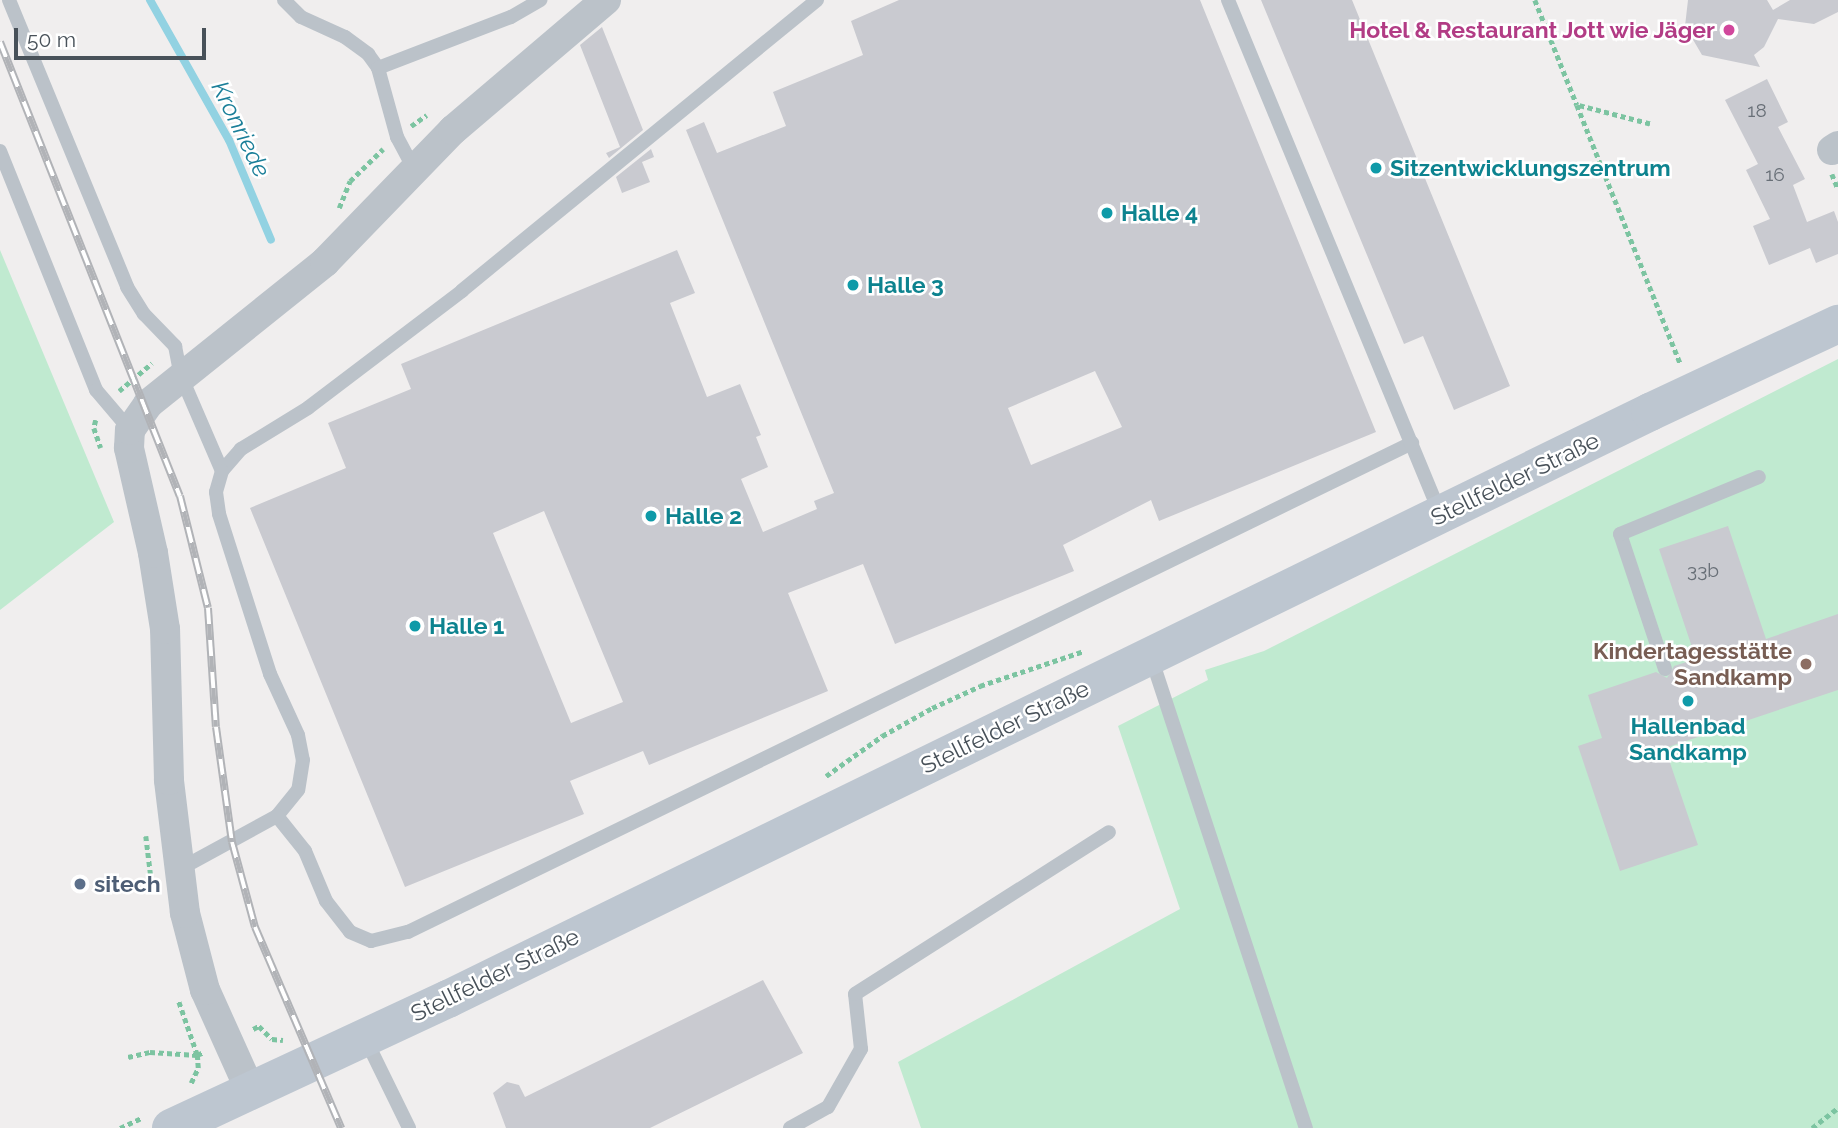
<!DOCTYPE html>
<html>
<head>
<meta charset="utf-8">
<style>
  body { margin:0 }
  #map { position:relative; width:1838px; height:1128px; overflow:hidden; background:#f0eeee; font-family:Raleway,sans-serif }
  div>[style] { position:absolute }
  .green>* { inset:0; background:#c0ead0 }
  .stream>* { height:8px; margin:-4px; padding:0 4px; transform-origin:4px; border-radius:4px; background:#92d2e2 }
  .building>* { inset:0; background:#c9cad0 }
  .path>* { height:4.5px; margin-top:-2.25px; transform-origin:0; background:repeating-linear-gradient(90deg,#7cc4a1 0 5px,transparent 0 8.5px) }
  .lane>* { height:14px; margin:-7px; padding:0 7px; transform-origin:7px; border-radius:7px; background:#bbc2c9 }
  .street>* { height:30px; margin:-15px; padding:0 15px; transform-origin:15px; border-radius:15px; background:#bbc2c9 }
  .secondary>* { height:38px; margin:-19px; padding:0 19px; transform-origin:19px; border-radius:19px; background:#bdc6d0 }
  .rail>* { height:8px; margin-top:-4px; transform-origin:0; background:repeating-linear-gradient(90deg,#fff 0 16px,#b1b3b7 0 32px); box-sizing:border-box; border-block:2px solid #b1b3b7 }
  .dots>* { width:19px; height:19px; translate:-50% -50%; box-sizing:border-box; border:4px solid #fff; border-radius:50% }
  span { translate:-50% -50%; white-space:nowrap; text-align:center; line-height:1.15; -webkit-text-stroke:5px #fff; paint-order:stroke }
  .number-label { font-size:19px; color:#686f77 }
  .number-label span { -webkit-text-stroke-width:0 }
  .hotel-label { font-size:23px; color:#b23c85; font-weight:700 }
  .right { translate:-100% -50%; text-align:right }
  .culture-label { font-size:23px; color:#0d838f; font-weight:700 }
  .left { translate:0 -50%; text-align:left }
  .street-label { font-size:23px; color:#485159 }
  .education-label { font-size:23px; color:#785e54; font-weight:700 }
  .service-label { font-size:23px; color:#4e5e75; font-weight:700 }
  .water-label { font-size:24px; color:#1b7f99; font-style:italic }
  .scale { position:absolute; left:14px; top:28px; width:192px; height:32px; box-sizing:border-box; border:4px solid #485159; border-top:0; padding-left:9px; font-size:21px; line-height:24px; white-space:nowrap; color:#485159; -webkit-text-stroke:5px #fff; paint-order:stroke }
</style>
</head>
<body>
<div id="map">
  <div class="green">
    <div style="clip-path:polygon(0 250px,114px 522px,0 610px)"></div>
    <div style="clip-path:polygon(1838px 359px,1838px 1128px,921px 1128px,898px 1062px,1180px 909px,1118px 726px,1208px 680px,1205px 670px,1264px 651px)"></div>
  </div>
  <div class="stream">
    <div style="left:150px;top:0;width:161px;rotate:60.6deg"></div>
    <div style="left:229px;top:140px;width:108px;rotate:67.2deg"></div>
  </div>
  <div class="building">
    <div style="clip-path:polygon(evenodd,899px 0,1200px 0,1376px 432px,1159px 521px,1151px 500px,1063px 545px,1074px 571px,895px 644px,863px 564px,788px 593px,828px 691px,649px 765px,643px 751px,570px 781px,584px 814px,405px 887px,250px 508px,346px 468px,328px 423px,411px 389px,401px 364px,677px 250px,695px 293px,670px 303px,707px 397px,740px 384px,761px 435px,756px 437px,768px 467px,741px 479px,763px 532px,817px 509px,814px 501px,834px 493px,686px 130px,704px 122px,717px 153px,786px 126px,773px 92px,863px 55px,851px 21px,899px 0,1095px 371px,1122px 427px,1031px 465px,1008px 408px,1095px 371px,899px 0,544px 511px,623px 702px,571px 723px,493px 533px,544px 511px)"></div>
    <div style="clip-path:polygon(1261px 0,1352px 0,1510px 386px,1454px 410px,1423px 336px,1404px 344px)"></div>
    <div style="clip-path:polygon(1688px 0,1767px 0,1773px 10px,1790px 0,1838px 0,1838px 12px,1814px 24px,1778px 19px,1764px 47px,1754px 55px,1760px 67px,1702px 55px,1685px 26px)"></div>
    <div style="clip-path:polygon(602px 27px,643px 130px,609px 158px,606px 153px,620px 147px,580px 45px)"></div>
    <div style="clip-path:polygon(1767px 79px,1788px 122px,1778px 127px,1805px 179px,1793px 185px,1807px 222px,1834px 211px,1838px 222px,1838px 254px,1816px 263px,1810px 248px,1769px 265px,1753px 226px,1770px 219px,1746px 170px,1758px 164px,1725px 100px)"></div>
    <div style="clip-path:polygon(651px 149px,654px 157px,642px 162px,650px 182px,622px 193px,616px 177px)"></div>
    <div style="clip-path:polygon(1728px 526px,1766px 639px,1838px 614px,1838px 690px,1665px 748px,1698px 845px,1620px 871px,1578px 746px,1602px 738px,1588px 695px,1656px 672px,1667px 678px,1674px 666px,1696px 659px,1659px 549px)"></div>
    <div style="clip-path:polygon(763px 980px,803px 1053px,650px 1128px,506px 1128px,493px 1093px,507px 1082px,519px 1085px,525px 1097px)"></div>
  </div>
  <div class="path">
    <div style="left:1535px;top:0;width:113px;rotate:68.2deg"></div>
    <div style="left:1650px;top:124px;width:75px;rotate:-165.4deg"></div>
    <div style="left:1577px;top:105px;width:280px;rotate:68.2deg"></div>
    <div style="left:411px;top:126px;width:19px;rotate:-35deg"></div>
    <div style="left:1832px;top:174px;width:16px;rotate:68deg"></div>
    <div style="left:339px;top:208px;width:29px;rotate:-68deg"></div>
    <div style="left:350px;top:181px;width:46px;rotate:-44.1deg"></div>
    <div style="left:119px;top:391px;width:43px;rotate:-40.3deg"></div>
    <div style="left:96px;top:420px;width:8px;rotate:104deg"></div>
    <div style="left:94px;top:428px;width:21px;rotate:71deg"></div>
    <div style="left:826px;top:776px;width:69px;rotate:-35.5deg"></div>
    <div style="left:882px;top:736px;width:57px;rotate:-29.2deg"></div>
    <div style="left:932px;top:708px;width:53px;rotate:-24.6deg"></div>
    <div style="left:980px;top:686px;width:110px;rotate:-18.6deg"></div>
    <div style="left:146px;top:836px;width:57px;rotate:83deg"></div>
    <div style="left:253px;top:1029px;width:7px;rotate:-27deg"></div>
    <div style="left:259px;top:1026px;width:18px;rotate:45deg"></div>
    <div style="left:272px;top:1039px;width:11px;rotate:5deg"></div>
    <div style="left:128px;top:1057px;width:23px;rotate:-13deg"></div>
    <div style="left:150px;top:1052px;width:47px;rotate:3.7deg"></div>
    <div style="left:197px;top:1055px;width:58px;rotate:-109.1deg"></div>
    <div style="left:191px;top:1083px;width:17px;rotate:-65deg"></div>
    <div style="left:198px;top:1068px;width:13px;rotate:-94deg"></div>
    <div style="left:197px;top:1055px;width:8px;rotate:-23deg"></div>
    <div style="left:120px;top:1128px;width:23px;rotate:-25deg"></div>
    <div style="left:1812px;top:1128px;width:33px;rotate:-38deg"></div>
  </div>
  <div class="lane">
    <div style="left:9px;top:0;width:310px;rotate:67.6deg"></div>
    <div style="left:127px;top:287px;width:32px;rotate:58deg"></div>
    <div style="left:144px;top:314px;width:45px;rotate:45.9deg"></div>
    <div style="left:175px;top:346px;width:31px;rotate:79deg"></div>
    <div style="left:181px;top:376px;width:103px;rotate:66.7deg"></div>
    <div style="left:284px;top:0;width:24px;rotate:45deg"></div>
    <div style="left:301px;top:17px;width:48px;rotate:24.4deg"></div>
    <div style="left:345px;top:37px;width:29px;rotate:36deg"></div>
    <div style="left:368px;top:54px;width:17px;rotate:54deg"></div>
    <div style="left:378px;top:68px;width:72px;rotate:74.6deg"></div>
    <div style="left:397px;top:137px;width:36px;rotate:62deg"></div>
    <div style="left:817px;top:0;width:459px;rotate:140.7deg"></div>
    <div style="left:462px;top:291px;width:193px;rotate:142.8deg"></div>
    <div style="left:308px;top:408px;width:79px;rotate:148.5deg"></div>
    <div style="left:241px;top:449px;width:29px;rotate:131deg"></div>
    <div style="left:222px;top:471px;width:22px;rotate:106deg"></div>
    <div style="left:216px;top:492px;width:22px;rotate:82deg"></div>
    <div style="left:219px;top:514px;width:168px;rotate:72.3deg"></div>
    <div style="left:270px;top:674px;width:67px;rotate:65.3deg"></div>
    <div style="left:298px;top:735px;width:25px;rotate:79deg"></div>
    <div style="left:303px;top:760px;width:30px;rotate:99deg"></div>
    <div style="left:298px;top:790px;width:33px;rotate:129deg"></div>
    <div style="left:277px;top:816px;width:45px;rotate:51.3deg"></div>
    <div style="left:305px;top:851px;width:54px;rotate:67.2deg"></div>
    <div style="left:326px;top:901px;width:39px;rotate:52deg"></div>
    <div style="left:350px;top:932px;width:23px;rotate:23deg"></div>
    <div style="left:371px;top:941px;width:38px;rotate:-14deg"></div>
    <div style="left:408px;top:932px;width:1117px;rotate:-25.97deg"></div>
    <div style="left:1228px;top:0;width:555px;rotate:67.55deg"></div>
    <div style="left:378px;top:68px;width:142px;rotate:-21deg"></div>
    <div style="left:511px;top:17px;width:34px;rotate:-30deg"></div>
    <div style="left:0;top:151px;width:258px;rotate:68.1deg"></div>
    <div style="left:96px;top:390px;width:52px;rotate:49.6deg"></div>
    <div style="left:1151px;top:657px;width:496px;rotate:71.8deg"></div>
    <div style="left:1665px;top:669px;width:142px;rotate:-108.4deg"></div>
    <div style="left:1620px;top:534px;width:150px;rotate:-22.3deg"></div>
    <div style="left:178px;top:870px;width:113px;rotate:-28.6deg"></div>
    <div style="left:365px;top:1038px;width:100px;rotate:63.9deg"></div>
    <div style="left:790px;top:1128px;width:43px;rotate:-28.9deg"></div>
    <div style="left:828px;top:1107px;width:67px;rotate:-60.4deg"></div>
    <div style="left:861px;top:1049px;width:55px;rotate:-96.2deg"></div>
    <div style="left:855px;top:994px;width:301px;rotate:-32.5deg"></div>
  </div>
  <div class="street">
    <div style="left:1832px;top:150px;width:7px;rotate:-34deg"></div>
    <div style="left:250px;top:1090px;width:110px;rotate:-114.2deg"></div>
    <div style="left:205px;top:990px;width:80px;rotate:-104.6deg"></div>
    <div style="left:185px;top:913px;width:134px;rotate:-96.9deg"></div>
    <div style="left:169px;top:780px;width:151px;rotate:-91.5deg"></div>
    <div style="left:165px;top:629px;width:77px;rotate:-99deg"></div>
    <div style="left:153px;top:553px;width:108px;rotate:-102.9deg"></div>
    <div style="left:129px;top:448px;width:18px;rotate:-87deg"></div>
    <div style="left:130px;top:430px;width:32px;rotate:-55deg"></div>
    <div style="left:148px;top:404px;width:227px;rotate:-38.7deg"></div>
    <div style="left:325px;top:262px;width:184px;rotate:-45.9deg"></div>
    <div style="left:453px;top:130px;width:201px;rotate:-40.4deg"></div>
  </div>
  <div class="secondary">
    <div style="left:171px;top:1128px;width:306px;rotate:-25deg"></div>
    <div style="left:448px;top:999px;width:1338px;rotate:-26.03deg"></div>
    <div style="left:1650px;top:412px;width:208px;rotate:-25.1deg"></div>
  </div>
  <div class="rail">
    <div style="left:0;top:42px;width:488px;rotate:68.4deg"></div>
    <div style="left:180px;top:496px;width:115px;rotate:76deg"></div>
    <div style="left:208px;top:608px;width:119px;rotate:86.2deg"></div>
    <div style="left:216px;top:727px;width:116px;rotate:82.1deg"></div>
    <div style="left:232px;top:842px;width:88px;rotate:74.9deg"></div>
    <div style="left:255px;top:927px;width:219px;rotate:66.8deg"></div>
  </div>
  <div class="dots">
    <div style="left:1729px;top:30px;background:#d1479c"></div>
    <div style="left:1376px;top:168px;background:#0f9aa8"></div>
    <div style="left:1107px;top:213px;background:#0f9aa8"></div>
    <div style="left:853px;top:285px;background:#0f9aa8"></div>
    <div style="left:651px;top:516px;background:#0f9aa8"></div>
    <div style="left:415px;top:626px;background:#0f9aa8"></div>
    <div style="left:1806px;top:664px;background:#8d6e63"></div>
    <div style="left:1688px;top:701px;background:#0f9aa8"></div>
    <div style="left:80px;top:884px;background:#5c6f8a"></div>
  </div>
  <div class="number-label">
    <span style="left:1757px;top:111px">18</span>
    <span style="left:1775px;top:175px">16</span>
    <span style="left:1703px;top:571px">33b</span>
  </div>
  <div class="hotel-label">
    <span class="right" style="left:1715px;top:30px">Hotel &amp; Restaurant Jott wie Jäger</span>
  </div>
  <div class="culture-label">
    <span class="left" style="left:1390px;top:168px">Sitzentwicklungszentrum</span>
    <span class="left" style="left:1121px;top:213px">Halle 4</span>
    <span class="left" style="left:867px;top:285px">Halle 3</span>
    <span class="left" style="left:665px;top:516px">Halle 2</span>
    <span class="left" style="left:429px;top:626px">Halle 1</span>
    <span style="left:1688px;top:739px">Hallenbad<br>Sandkamp</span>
  </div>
  <div class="street-label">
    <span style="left:1515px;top:479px;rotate:-26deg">Stellfelder Straße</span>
    <span style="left:1005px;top:727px;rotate:-26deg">Stellfelder Straße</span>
    <span style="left:495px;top:975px;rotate:-26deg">Stellfelder Straße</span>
  </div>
  <div class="education-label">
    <span class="right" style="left:1792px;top:664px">Kindertagesstätte<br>Sandkamp</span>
  </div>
  <div class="service-label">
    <span class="left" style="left:94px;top:884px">sitech</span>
  </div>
  <div class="water-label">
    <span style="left:241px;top:129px;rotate:64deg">Kronriede</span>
  </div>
  <div class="scale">50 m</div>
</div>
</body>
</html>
